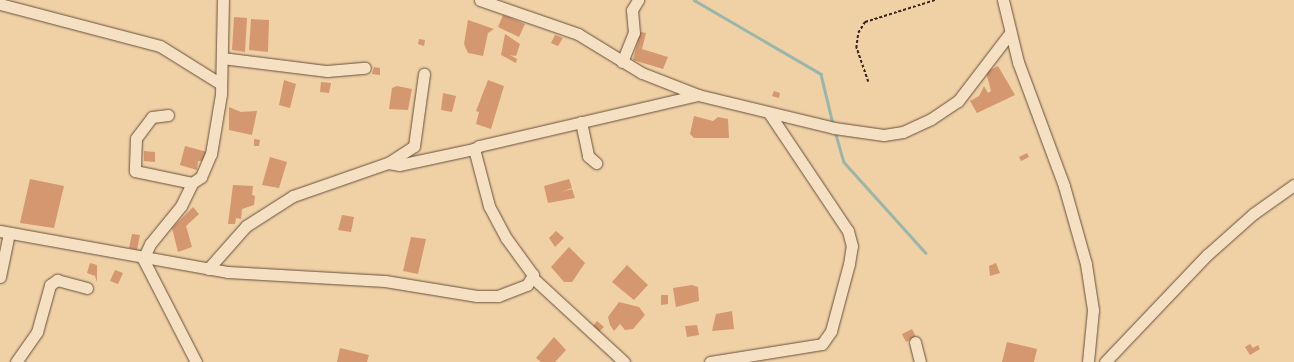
<!DOCTYPE html>
<html>
<head>
<meta charset="utf-8">
<style>
  body { margin:0 }
  #map { position:relative; width:1294px; height:362px; overflow:hidden; background:#f0d0a5; font-family:"Gentium Book Plus",serif }
  div>[style] { position:absolute }
  .stream>* { height:2.5px; margin:-1.25px; padding:0 1.25px; transform-origin:1.25px; border-radius:1.25px; background:#9ab6aa }
  .building>* { inset:0; background:#d4976f }
  .path>* { height:1.5px; margin-top:-0.75px; transform-origin:0; background:repeating-linear-gradient(90deg,#382519 0 3px,transparent 0 5px) }
  .roads { filter:drop-shadow(0 0 1px #66503c) drop-shadow(0 0 1px #66503c) }
  .street>* { height:11px; margin:-5.5px; padding:0 5.5px; transform-origin:5.5px; border-radius:5.5px; background:#f5e0c4 }
  span { translate:-50% -50%; white-space:nowrap; text-align:center; line-height:1.15; -webkit-text-stroke:4px #f5e0c4; paint-order:stroke }
</style>
</head>
<body>
<div id="map">
  <div class="stream">
    <div style="left:694px;top:0;width:147px;rotate:30.2deg"></div>
    <div style="left:821px;top:74px;width:51px;rotate:76.5deg"></div>
    <div style="left:835px;top:131px;width:32px;rotate:74deg"></div>
    <div style="left:844px;top:162px;width:122px;rotate:48deg"></div>
  </div>
  <div class="building">
    <div style="clip-path:polygon(503px 15px,525px 24px,519px 37px,498px 27px)"></div>
    <div style="clip-path:polygon(234px 17px,247px 18px,245px 52px,232px 50px)"></div>
    <div style="clip-path:polygon(251px 19px,269px 20px,268px 52px,249px 50px)"></div>
    <div style="clip-path:polygon(468px 20px,494px 29px,488px 33px,483px 56px,468px 53px,464px 44px)"></div>
    <div style="clip-path:polygon(640px 32px,646px 33px,642px 49px,668px 57px,663px 69px,633px 60px)"></div>
    <div style="clip-path:polygon(505px 34px,520px 44px,516px 56px,510px 55px,517px 59px,516px 63px,501px 55px)"></div>
    <div style="clip-path:polygon(555px 35px,563px 38px,558px 46px,551px 43px)"></div>
    <div style="clip-path:polygon(419px 39px,425px 40px,424px 46px,418px 44px)"></div>
    <div style="clip-path:polygon(998px 66px,1015px 95px,977px 113px,970px 101px,979px 96px,984px 86px,988px 93px,991px 91px,986px 72px)"></div>
    <div style="clip-path:polygon(374px 67px,380px 68px,380px 75px,372px 74px)"></div>
    <div style="clip-path:polygon(284px 80px,296px 84px,290px 108px,279px 105px)"></div>
    <div style="clip-path:polygon(488px 80px,504px 86px,491px 129px,476px 124px,479px 112px,476px 111px)"></div>
    <div style="clip-path:polygon(321px 82px,331px 83px,329px 93px,320px 92px)"></div>
    <div style="clip-path:polygon(397px 86px,412px 89px,408px 110px,389px 109px,392px 88px)"></div>
    <div style="clip-path:polygon(774px 91px,780px 93px,779px 98px,772px 96px)"></div>
    <div style="clip-path:polygon(443px 93px,456px 96px,452px 112px,441px 110px)"></div>
    <div style="clip-path:polygon(229px 107px,241px 112px,257px 111px,252px 135px,229px 130px)"></div>
    <div style="clip-path:polygon(694px 116px,713px 121px,718px 117px,728px 119px,729px 138px,694px 138px,690px 134px)"></div>
    <div style="clip-path:polygon(254px 139px,260px 140px,259px 146px,254px 146px)"></div>
    <div style="clip-path:polygon(185px 146px,207px 152px,204px 161px,198px 161px,197px 170px,180px 165px)"></div>
    <div style="clip-path:polygon(144px 151px,155px 152px,155px 162px,144px 161px)"></div>
    <div style="clip-path:polygon(1027px 153px,1029px 157px,1021px 161px,1019px 157px)"></div>
    <div style="clip-path:polygon(270px 157px,287px 162px,279px 188px,262px 185px)"></div>
    <div style="clip-path:polygon(30px 179px,64px 186px,54px 228px,20px 223px)"></div>
    <div style="clip-path:polygon(569px 179px,572px 188px,561px 192px,572px 189px,575px 198px,548px 203px,544px 186px)"></div>
    <div style="clip-path:polygon(233px 185px,253px 186px,252px 195px,255px 196px,254px 205px,242px 209px,241px 219px,236px 218px,235px 224px,228px 224px)"></div>
    <div style="clip-path:polygon(193px 207px,199px 214px,186px 226px,192px 247px,178px 252px,172px 228px)"></div>
    <div style="clip-path:polygon(342px 215px,354px 217px,351px 232px,338px 230px)"></div>
    <div style="clip-path:polygon(556px 231px,564px 238px,555px 247px,549px 238px)"></div>
    <div style="clip-path:polygon(132px 234px,140px 235px,137px 250px,129px 248px)"></div>
    <div style="clip-path:polygon(411px 237px,426px 239px,418px 274px,403px 271px)"></div>
    <div style="clip-path:polygon(569px 247px,585px 263px,572px 282px,564px 282px,551px 267px)"></div>
    <div style="clip-path:polygon(90px 263px,97px 265px,97px 282px,95px 276px,87px 273px)"></div>
    <div style="clip-path:polygon(996px 263px,1000px 273px,990px 276px,989px 266px)"></div>
    <div style="clip-path:polygon(627px 265px,648px 285px,634px 300px,612px 282px)"></div>
    <div style="clip-path:polygon(115px 270px,123px 273px,118px 284px,110px 281px)"></div>
    <div style="clip-path:polygon(692px 285px,698px 287px,699px 301px,676px 307px,673px 288px)"></div>
    <div style="clip-path:polygon(661px 295px,668px 295px,668px 304px,661px 305px)"></div>
    <div style="clip-path:polygon(619px 302px,639px 307px,645px 315px,633px 329px,625px 330px,620px 324px,614px 331px,610px 325px,608px 317px)"></div>
    <div style="clip-path:polygon(732px 311px,734px 329px,712px 331px,716px 314px)"></div>
    <div style="clip-path:polygon(597px 321px,604px 327px,598px 333px,592px 327px)"></div>
    <div style="clip-path:polygon(697px 325px,699px 335px,687px 337px,685px 326px)"></div>
    <div style="clip-path:polygon(912px 329px,916px 337px,906px 342px,902px 334px)"></div>
    <div style="clip-path:polygon(554px 337px,566px 350px,555px 362px,541px 362px,536px 358px)"></div>
    <div style="clip-path:polygon(1007px 342px,1037px 349px,1034px 362px,1002px 362px)"></div>
    <div style="clip-path:polygon(1250px 344px,1253px 348px,1258px 345px,1260px 349px,1250px 355px,1245px 347px)"></div>
    <div style="clip-path:polygon(340px 348px,369px 355px,367px 362px,337px 362px)"></div>
  </div>
  <div class="path">
    <div style="left:868px;top:82px;width:36px;rotate:-109deg"></div>
    <div style="left:856px;top:48px;width:15px;rotate:-82deg"></div>
    <div style="left:858px;top:33px;width:13px;rotate:-58deg"></div>
    <div style="left:865px;top:22px;width:73px;rotate:-17.4deg"></div>
  </div>
  <div class="roads">
    <div class="street">
      <div style="left:480px;top:0;width:104px;rotate:19.1deg"></div>
      <div style="left:578px;top:34px;width:75px;rotate:31.4deg"></div>
      <div style="left:642px;top:73px;width:60px;rotate:21.4deg"></div>
      <div style="left:1003px;top:0;width:64px;rotate:76.4deg"></div>
      <div style="left:1018px;top:62px;width:132px;rotate:69.6deg"></div>
      <div style="left:1064px;top:186px;width:81px;rotate:74.2deg"></div>
      <div style="left:1086px;top:264px;width:47px;rotate:81.3deg"></div>
      <div style="left:1093px;top:310px;width:52px;rotate:95.5deg"></div>
      <div style="left:0;top:4px;width:165px;rotate:14.7deg"></div>
      <div style="left:160px;top:46px;width:72px;rotate:31.9deg"></div>
      <div style="left:222px;top:58px;width:106px;rotate:7.1deg"></div>
      <div style="left:327px;top:71px;width:38px;rotate:-5deg"></div>
      <div style="left:622px;top:62px;width:31px;rotate:-68deg"></div>
      <div style="left:634px;top:33px;width:23px;rotate:-95deg"></div>
      <div style="left:632px;top:10px;width:12px;rotate:-59deg"></div>
      <div style="left:168px;top:115px;width:16px;rotate:173deg"></div>
      <div style="left:152px;top:117px;width:26px;rotate:127deg"></div>
      <div style="left:136px;top:138px;width:33px;rotate:92deg"></div>
      <div style="left:135px;top:171px;width:58px;rotate:11.9deg"></div>
      <div style="left:581px;top:122px;width:35px;rotate:78deg"></div>
      <div style="left:588px;top:156px;width:11px;rotate:41deg"></div>
      <div style="left:388px;top:163px;width:31px;rotate:-33deg"></div>
      <div style="left:414px;top:146px;width:73px;rotate:-82.1deg"></div>
      <div style="left:0;top:231px;width:232px;rotate:10.2deg"></div>
      <div style="left:228px;top:272px;width:157px;rotate:3.3deg"></div>
      <div style="left:385px;top:281px;width:93px;rotate:9.3deg"></div>
      <div style="left:477px;top:296px;width:21px"></div>
      <div style="left:498px;top:296px;width:31px;rotate:-21deg"></div>
      <div style="left:527px;top:285px;width:12px;rotate:-59deg"></div>
      <div style="left:533px;top:275px;width:46px;rotate:-126.1deg"></div>
      <div style="left:506px;top:238px;width:36px;rotate:-118deg"></div>
      <div style="left:489px;top:206px;width:59px;rotate:-104.7deg"></div>
      <div style="left:474px;top:149px;width:6px;rotate:-31deg"></div>
      <div style="left:479px;top:146px;width:225px;rotate:-13.1deg"></div>
      <div style="left:698px;top:95px;width:140px;rotate:13.6deg"></div>
      <div style="left:834px;top:128px;width:50px;rotate:8deg"></div>
      <div style="left:884px;top:135px;width:19px;rotate:-9deg"></div>
      <div style="left:903px;top:132px;width:31px;rotate:-25deg"></div>
      <div style="left:931px;top:119px;width:32px;rotate:-34deg"></div>
      <div style="left:958px;top:101px;width:86px;rotate:-52.6deg"></div>
      <div style="left:208px;top:269px;width:57px;rotate:-48.5deg"></div>
      <div style="left:246px;top:226px;width:56px;rotate:-32.6deg"></div>
      <div style="left:293px;top:196px;width:101px;rotate:-19.2deg"></div>
      <div style="left:388px;top:163px;width:11px;rotate:10deg"></div>
      <div style="left:399px;top:165px;width:77px;rotate:-12deg"></div>
      <div style="left:0;top:277px;width:45px;rotate:-78.4deg"></div>
      <div style="left:533px;top:278px;width:124px;rotate:42.7deg"></div>
      <div style="left:915px;top:342px;width:21px;rotate:76deg"></div>
      <div style="left:16px;top:362px;width:37px;rotate:-55deg"></div>
      <div style="left:37px;top:332px;width:49px;rotate:-74.5deg"></div>
      <div style="left:50px;top:285px;width:9px;rotate:-36deg"></div>
      <div style="left:57px;top:280px;width:31px;rotate:15deg"></div>
      <div style="left:196px;top:362px;width:116px;rotate:-117.2deg"></div>
      <div style="left:143px;top:259px;width:17px;rotate:-65deg"></div>
      <div style="left:150px;top:244px;width:49px;rotate:-50.8deg"></div>
      <div style="left:181px;top:206px;width:25px;rotate:-64deg"></div>
      <div style="left:192px;top:183px;width:11px;rotate:-34deg"></div>
      <div style="left:201px;top:177px;width:25px;rotate:-67deg"></div>
      <div style="left:211px;top:154px;width:61px;rotate:-80.5deg"></div>
      <div style="left:221px;top:94px;width:94px;rotate:-88.8deg"></div>
      <div style="left:710px;top:362px;width:113px;rotate:-9.1deg"></div>
      <div style="left:822px;top:344px;width:16px;rotate:-55deg"></div>
      <div style="left:831px;top:331px;width:69px;rotate:-75deg"></div>
      <div style="left:849px;top:264px;width:18px;rotate:-81deg"></div>
      <div style="left:852px;top:246px;width:16px;rotate:-105deg"></div>
      <div style="left:848px;top:231px;width:142px;rotate:-123.8deg"></div>
      <div style="left:1105px;top:362px;width:148px;rotate:-46.4deg"></div>
      <div style="left:1207px;top:255px;width:62px;rotate:-41.7deg"></div>
      <div style="left:1253px;top:214px;width:50px;rotate:-35.3deg"></div>
    </div>
  </div>
</div>
</body>
</html>
